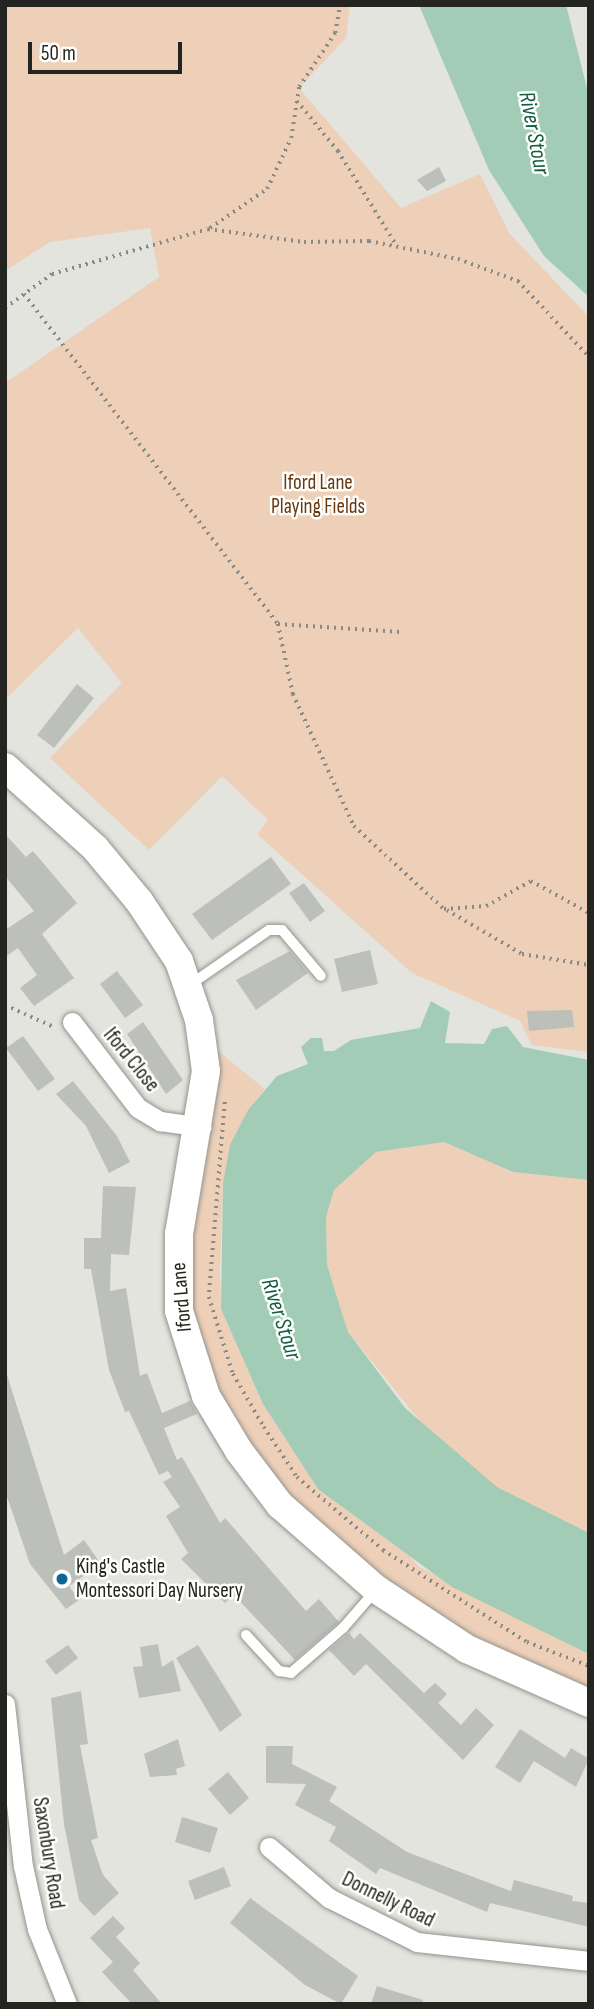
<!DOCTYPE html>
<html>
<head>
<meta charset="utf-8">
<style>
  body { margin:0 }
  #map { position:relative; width:594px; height:2009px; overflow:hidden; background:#e3e4dd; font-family:"Sofia Sans Condensed",sans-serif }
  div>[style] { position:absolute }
  .green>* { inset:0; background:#eecfb8 }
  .water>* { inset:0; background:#a2ccb6 }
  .building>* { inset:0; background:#bcbfba }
  .path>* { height:3.5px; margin-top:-1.75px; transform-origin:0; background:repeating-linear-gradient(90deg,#898a84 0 2px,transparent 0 7px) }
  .roads { filter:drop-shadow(0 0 2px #93948e) drop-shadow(0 0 2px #93948e) }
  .lane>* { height:10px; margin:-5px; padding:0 5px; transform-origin:5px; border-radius:5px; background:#fff }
  .street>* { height:19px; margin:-9.5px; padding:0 9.5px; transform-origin:9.5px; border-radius:9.5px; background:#fff }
  .secondary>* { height:28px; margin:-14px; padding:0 14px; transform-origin:14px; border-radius:14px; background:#fff }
  .dots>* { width:19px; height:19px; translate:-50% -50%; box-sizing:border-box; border:4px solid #fffffe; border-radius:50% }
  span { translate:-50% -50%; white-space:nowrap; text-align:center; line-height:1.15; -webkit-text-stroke:5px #fffffe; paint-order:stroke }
  .park-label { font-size:21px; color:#66390e }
  .street-label { font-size:21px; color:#242421 }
  .poi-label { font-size:21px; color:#242421 }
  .left { translate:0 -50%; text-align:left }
  .water-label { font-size:23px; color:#145d40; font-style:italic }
  .frame { position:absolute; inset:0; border:7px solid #242421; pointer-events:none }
  .scale { position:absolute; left:28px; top:42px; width:154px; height:32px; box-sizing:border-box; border:4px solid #242421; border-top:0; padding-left:9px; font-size:21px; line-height:24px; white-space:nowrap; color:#242421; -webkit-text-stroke:5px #fffffe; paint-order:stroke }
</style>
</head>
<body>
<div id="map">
  <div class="green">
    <div style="clip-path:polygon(5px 5px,350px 5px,346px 38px,299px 88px,401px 208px,480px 174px,509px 233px,589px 317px,589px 1052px,532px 1045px,520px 1021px,412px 973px,257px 834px,268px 820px,222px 776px,149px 850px,50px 758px,122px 683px,78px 628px,5px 700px,5px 383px,159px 277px,150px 228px,50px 242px,5px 271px)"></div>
    <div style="clip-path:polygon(202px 1038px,265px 1089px,248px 1110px,223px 1183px,220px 1271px,221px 1309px,263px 1404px,318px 1489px,399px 1543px,418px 1566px,589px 1654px,589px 1703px,419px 1619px,239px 1451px,179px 1311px)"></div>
    <div style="clip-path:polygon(444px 1142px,513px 1172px,589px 1180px,589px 1533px,497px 1487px,434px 1438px,348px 1332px,327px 1265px,326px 1217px,334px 1190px,376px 1152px)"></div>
  </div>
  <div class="water">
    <div style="clip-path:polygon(419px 5px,566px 5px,589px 96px,589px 297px,544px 256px,489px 170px)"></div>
    <div style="clip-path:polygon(431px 1001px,450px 1012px,445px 1043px,484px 1044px,492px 1029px,507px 1026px,523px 1047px,589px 1060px,589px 1180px,513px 1172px,444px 1142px,376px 1152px,334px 1190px,326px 1217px,327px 1265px,348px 1332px,405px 1408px,497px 1487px,589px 1533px,589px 1654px,452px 1587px,318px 1489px,263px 1404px,221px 1309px,223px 1183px,230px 1145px,248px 1110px,277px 1076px,308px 1064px,301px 1047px,311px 1038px,322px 1038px,324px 1051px,334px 1051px,351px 1040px,420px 1028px)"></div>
  </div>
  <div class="building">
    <div style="clip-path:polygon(439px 167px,446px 181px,427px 191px,417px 180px)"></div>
    <div style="clip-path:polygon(77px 684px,94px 698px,54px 748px,37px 735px)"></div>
    <div style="clip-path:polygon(5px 834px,26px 857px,33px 851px,77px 903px,42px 934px,74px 978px,34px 1006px,20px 988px,37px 975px,18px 948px,5px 957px,5px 930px,34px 911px,5px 876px)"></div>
    <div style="clip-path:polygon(271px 857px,291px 884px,212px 940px,192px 914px)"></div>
    <div style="clip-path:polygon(304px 883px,325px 911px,310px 922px,289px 893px)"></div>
    <div style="clip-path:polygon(370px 950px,378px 984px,342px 992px,334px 959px)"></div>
    <div style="clip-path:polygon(290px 951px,308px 973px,256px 1010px,236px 980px)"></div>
    <div style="clip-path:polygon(117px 971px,143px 1005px,125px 1018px,100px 984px)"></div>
    <div style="clip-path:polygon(572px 1010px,574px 1027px,529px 1031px,527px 1011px)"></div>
    <div style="clip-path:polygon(143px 1022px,183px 1080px,166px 1094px,127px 1034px)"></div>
    <div style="clip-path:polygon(23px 1036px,55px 1079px,38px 1091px,6px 1048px)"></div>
    <div style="clip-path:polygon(73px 1081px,117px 1136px,130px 1162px,109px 1173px,86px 1126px,56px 1094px)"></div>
    <div style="clip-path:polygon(103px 1186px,136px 1187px,129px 1255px,111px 1254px,110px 1291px,126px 1288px,140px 1376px,147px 1373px,162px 1413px,190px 1401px,197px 1414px,164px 1428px,177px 1460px,182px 1457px,220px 1523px,225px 1518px,306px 1611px,319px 1599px,339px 1622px,295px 1660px,234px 1595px,225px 1603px,181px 1559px,188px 1553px,166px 1516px,180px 1507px,163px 1482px,172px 1477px,168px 1471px,159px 1475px,129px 1411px,125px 1412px,109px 1370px,91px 1269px,84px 1269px,84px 1238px,101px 1238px)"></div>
    <div style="clip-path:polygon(7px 1375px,64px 1555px,84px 1540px,101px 1564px,69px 1586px,79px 1600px,66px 1609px,30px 1564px,5px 1491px)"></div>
    <div style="clip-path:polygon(349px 1633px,354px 1639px,360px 1633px,424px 1693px,435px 1683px,447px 1694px,438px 1703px,461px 1725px,476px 1708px,494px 1725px,463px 1760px,366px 1664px,354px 1676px,329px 1650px)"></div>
    <div style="clip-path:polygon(158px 1644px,162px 1667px,173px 1660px,181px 1691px,139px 1698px,133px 1667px,143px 1666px,140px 1647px)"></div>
    <div style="clip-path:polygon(68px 1645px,78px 1658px,56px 1675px,45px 1661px)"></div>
    <div style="clip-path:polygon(198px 1645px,242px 1715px,220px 1732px,176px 1658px)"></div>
    <div style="clip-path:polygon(81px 1691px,88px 1744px,80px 1745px,98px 1838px,91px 1840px,103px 1875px,119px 1893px,94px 1916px,79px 1900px,64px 1824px,51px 1698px)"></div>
    <div style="clip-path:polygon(520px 1729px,565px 1758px,571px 1748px,589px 1759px,576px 1787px,534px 1761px,520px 1783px,495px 1767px)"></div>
    <div style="clip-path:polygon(178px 1739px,185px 1766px,176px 1769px,177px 1775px,150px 1777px,144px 1754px)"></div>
    <div style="clip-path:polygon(266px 1746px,293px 1746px,292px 1764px,337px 1787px,329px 1801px,407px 1852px,511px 1891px,514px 1880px,573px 1896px,572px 1901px,589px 1903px,589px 1927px,490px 1903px,487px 1912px,380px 1868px,376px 1874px,329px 1841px,336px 1827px,295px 1805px,306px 1784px,266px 1783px)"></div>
    <div style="clip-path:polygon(228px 1772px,249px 1798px,230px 1815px,208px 1789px)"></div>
    <div style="clip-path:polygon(182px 1817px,218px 1828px,210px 1853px,175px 1842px)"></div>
    <div style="clip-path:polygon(224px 1867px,231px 1886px,195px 1900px,188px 1881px)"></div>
    <div style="clip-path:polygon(250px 1898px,358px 1976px,341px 2004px,305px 1985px,230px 1923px)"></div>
    <div style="clip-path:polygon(113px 1916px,125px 1928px,116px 1937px,140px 1963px,133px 1970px,162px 2004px,132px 2004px,102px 1972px,113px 1962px,90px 1938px)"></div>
    <div style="clip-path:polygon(377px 1986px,423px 2000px,422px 2004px,371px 2004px)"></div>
  </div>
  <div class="path">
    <div style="left:297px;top:101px;width:65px;rotate:50.6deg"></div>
    <div style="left:338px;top:151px;width:112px;rotate:58.2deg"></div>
    <div style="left:210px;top:228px;width:69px;rotate:-34.4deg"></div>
    <div style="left:267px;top:189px;width:56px;rotate:-64.8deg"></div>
    <div style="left:291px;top:138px;width:52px;rotate:-81.1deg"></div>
    <div style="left:299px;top:87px;width:65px;rotate:-56.3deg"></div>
    <div style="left:335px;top:33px;width:28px;rotate:-80deg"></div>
    <div style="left:24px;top:294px;width:416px;rotate:52.4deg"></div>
    <div style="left:278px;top:624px;width:72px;rotate:77.9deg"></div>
    <div style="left:293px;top:694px;width:145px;rotate:65.2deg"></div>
    <div style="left:354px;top:826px;width:122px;rotate:42.7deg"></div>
    <div style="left:444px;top:909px;width:42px;rotate:-4.1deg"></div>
    <div style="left:486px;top:906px;width:51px;rotate:-29.1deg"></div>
    <div style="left:531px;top:881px;width:66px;rotate:28.9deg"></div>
    <div style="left:5px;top:308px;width:58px;rotate:-35.9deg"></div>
    <div style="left:52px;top:274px;width:162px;rotate:-16.1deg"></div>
    <div style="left:208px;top:229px;width:97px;rotate:7.7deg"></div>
    <div style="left:304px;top:242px;width:65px;rotate:-0.9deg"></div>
    <div style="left:369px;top:241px;width:91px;rotate:11.4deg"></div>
    <div style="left:458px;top:259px;width:64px;rotate:20.1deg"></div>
    <div style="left:518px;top:281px;width:104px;rotate:46.9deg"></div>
    <div style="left:278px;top:624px;width:123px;rotate:3.7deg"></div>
    <div style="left:447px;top:910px;width:87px;rotate:30.4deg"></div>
    <div style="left:522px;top:954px;width:68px;rotate:9.3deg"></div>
    <div style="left:5px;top:1005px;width:54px;rotate:24.2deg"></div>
    <div style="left:225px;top:1102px;width:196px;rotate:94.7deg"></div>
    <div style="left:209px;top:1297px;width:81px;rotate:72.7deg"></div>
    <div style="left:233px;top:1374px;width:61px;rotate:59.7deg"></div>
    <div style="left:264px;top:1427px;width:60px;rotate:56.6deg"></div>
    <div style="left:297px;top:1477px;width:113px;rotate:40.3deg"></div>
    <div style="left:383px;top:1550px;width:171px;rotate:32.6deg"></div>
    <div style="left:527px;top:1642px;width:66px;rotate:21.2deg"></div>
  </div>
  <div class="roads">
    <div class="lane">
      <div style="left:191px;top:984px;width:95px;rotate:-34.7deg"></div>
      <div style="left:269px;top:930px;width:13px"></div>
      <div style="left:282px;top:930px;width:60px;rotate:49.7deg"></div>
      <div style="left:246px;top:1635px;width:49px;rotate:47.5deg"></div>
      <div style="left:279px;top:1671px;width:12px;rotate:9deg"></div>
      <div style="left:291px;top:1673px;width:69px;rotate:-40.9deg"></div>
      <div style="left:343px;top:1628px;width:50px;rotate:-49deg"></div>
    </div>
    <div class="street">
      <div style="left:72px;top:1022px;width:108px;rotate:52.5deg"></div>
      <div style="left:138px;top:1108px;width:26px;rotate:31deg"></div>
      <div style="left:160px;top:1121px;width:42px;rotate:8.1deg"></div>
      <div style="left:5px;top:1704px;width:163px;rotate:83.7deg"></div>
      <div style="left:23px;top:1866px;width:65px;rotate:77.5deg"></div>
      <div style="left:37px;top:1929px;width:81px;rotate:68.2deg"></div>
      <div style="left:269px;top:1847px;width:79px;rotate:40.4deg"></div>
      <div style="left:329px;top:1898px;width:98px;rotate:26.6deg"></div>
      <div style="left:417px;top:1942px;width:173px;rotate:6.3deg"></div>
    </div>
    <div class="secondary">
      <div style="left:5px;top:767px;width:121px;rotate:42deg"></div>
      <div style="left:95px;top:848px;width:69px;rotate:50.3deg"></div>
      <div style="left:139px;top:901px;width:72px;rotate:56.3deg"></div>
      <div style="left:179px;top:961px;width:62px;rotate:71.3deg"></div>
      <div style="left:199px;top:1020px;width:51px;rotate:82.2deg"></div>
      <div style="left:206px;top:1071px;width:165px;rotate:99.4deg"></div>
      <div style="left:179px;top:1234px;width:77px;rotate:90deg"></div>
      <div style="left:179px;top:1311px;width:89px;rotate:72.4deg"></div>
      <div style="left:206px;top:1396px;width:64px;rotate:59deg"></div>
      <div style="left:239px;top:1451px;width:68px;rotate:52.8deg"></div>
      <div style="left:280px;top:1505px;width:128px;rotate:41.2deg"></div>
      <div style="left:376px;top:1589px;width:109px;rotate:33.4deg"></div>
      <div style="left:467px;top:1649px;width:133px;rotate:23.9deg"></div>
    </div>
  </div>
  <div class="dots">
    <div style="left:62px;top:1579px;background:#0b6696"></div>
  </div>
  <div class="park-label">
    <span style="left:318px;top:495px">Iford Lane<br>Playing Fields</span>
  </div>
  <div class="street-label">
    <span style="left:131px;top:1060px;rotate:51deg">Iford Close</span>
    <span style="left:182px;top:1297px;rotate:-95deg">Iford Lane</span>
    <span style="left:48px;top:1853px;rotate:81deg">Saxonbury Road</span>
    <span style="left:388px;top:1900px;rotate:26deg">Donnelly Road</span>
  </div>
  <div class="poi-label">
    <span class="left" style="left:76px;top:1579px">King's Castle<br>Montessori Day Nursery</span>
  </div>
  <div class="water-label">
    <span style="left:534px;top:133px;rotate:79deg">River Stour</span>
    <span style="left:281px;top:1319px;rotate:72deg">River Stour</span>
  </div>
  <div class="frame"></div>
  <div class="scale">50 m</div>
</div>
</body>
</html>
